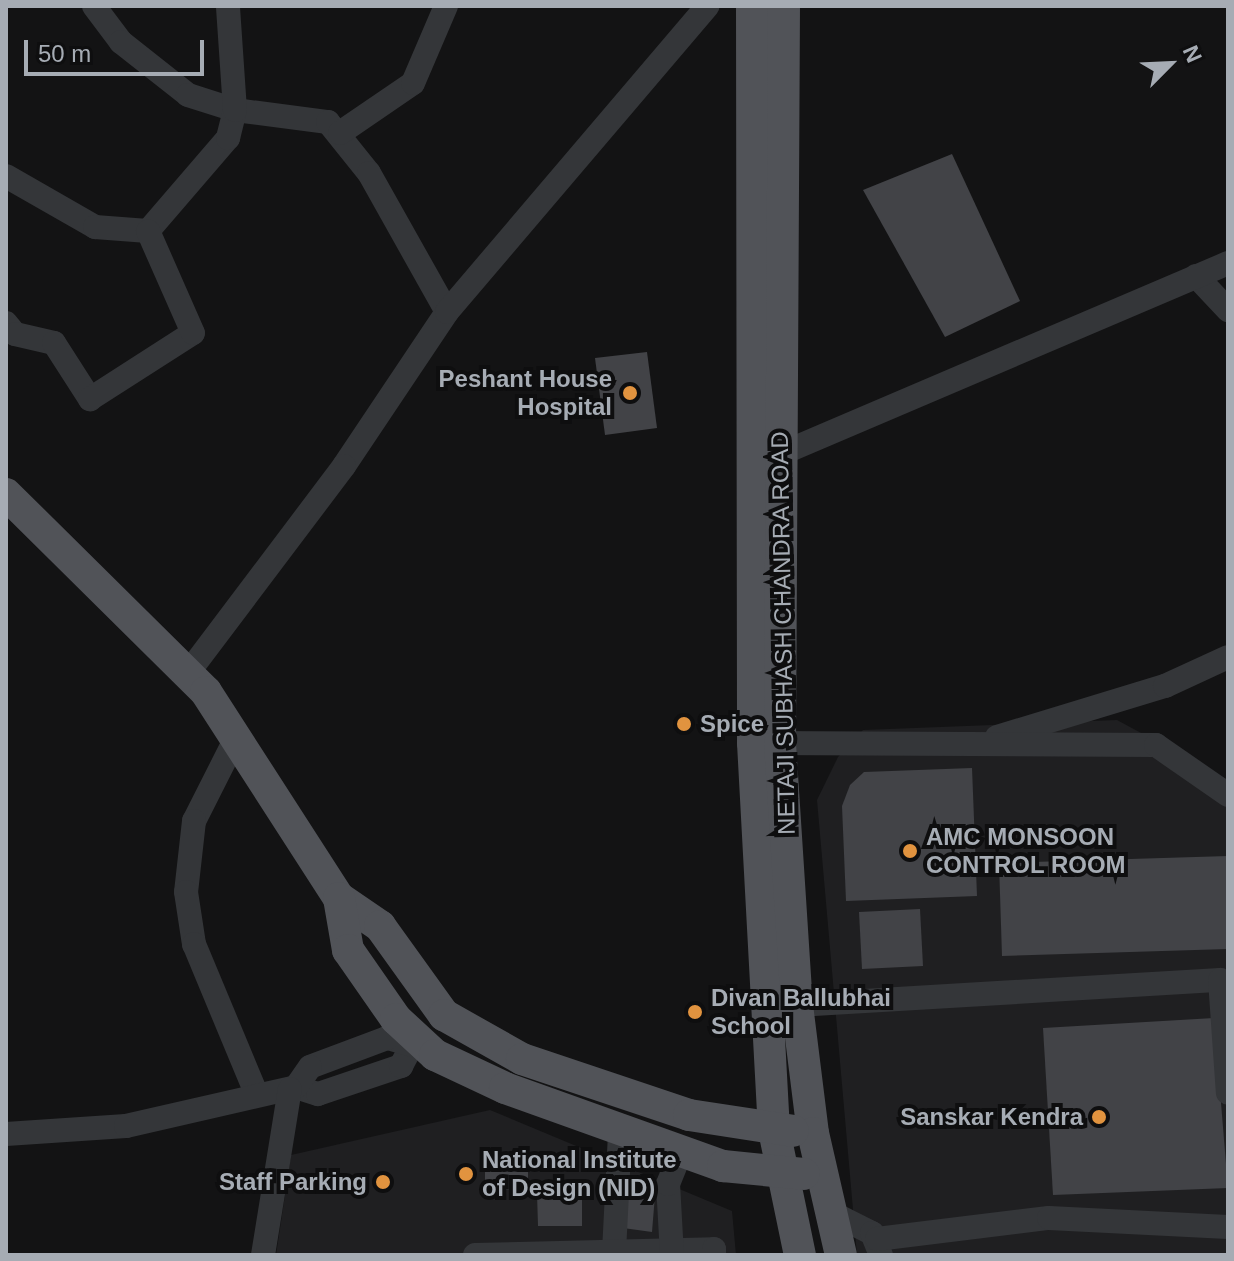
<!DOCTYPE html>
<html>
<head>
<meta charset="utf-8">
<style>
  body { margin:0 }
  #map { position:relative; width:1234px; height:1261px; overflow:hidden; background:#131314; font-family:Helvetica,sans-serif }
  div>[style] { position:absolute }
  .built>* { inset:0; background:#1f1f21 }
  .building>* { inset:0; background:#424347 }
  .minor>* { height:24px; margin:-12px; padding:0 12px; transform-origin:12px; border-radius:12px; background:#343639 }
  .major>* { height:32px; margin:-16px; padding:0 16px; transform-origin:16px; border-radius:16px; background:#515358 }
  .dots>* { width:22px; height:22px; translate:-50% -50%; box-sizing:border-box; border:4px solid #0e0e0f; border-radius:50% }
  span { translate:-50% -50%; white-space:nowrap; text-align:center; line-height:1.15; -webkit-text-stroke:8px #0e0e0f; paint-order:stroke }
  .poi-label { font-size:24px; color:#a6acb4; font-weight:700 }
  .right { translate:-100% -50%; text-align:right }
  .left { translate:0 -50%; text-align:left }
  .street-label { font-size:24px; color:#a6acb4 }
  .frame { position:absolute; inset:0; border:8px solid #a6acb4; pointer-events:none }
  .north { position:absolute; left:1130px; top:24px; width:80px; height:80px; -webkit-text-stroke:6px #0e0e0f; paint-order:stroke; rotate:66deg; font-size:22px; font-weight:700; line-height:32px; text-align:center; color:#a6acb4 }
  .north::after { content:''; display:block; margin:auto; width:28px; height:36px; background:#a6acb4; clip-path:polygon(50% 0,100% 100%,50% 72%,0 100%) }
  .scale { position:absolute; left:24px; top:40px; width:180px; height:36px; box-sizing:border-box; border:4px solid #a6acb4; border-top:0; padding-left:10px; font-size:24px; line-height:28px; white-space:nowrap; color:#a6acb4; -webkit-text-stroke:6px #0e0e0f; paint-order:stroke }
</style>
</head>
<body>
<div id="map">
  <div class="built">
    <div style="clip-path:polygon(1117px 720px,1228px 780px,1228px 1255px,857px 1255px,817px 800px,838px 757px,863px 730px)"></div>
    <div style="clip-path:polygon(490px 1110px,732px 1211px,736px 1255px,276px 1255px,291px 1155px)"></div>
  </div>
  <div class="building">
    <div style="clip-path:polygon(952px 154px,1020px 301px,945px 337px,863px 190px)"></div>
    <div style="clip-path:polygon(647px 352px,657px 428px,605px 435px,595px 358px)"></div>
    <div style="clip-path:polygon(972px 768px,977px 896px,846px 901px,842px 806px,850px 785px,864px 772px)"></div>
    <div style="clip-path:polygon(1228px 856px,1228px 949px,1002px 956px,999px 863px)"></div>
    <div style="clip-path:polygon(920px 909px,923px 966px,862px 969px,859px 912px)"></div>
    <div style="clip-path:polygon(1214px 1018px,1228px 1188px,1053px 1195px,1043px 1028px)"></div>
    <div style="clip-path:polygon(485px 1156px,528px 1156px,528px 1189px,485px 1190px)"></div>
    <div style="clip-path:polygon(626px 1192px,655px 1195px,652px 1232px,623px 1228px)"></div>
    <div style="clip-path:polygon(537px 1193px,582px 1193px,582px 1226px,538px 1226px)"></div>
  </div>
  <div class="minor">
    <div style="left:94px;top:6px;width:45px;rotate:53.1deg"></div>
    <div style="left:121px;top:42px;width:85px;rotate:38.3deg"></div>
    <div style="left:188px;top:95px;width:49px;rotate:17.7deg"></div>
    <div style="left:235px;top:110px;width:94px;rotate:7.4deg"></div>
    <div style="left:328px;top:122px;width:65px;rotate:51.2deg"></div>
    <div style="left:369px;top:173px;width:159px;rotate:60.7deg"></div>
    <div style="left:447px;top:312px;width:185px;rotate:123.8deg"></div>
    <div style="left:344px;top:466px;width:259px;rotate:127deg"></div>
    <div style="left:340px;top:133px;width:88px;rotate:-34.4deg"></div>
    <div style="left:413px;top:83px;width:84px;rotate:-66.8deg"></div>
    <div style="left:6px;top:176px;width:103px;rotate:29.8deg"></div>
    <div style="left:95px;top:227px;width:53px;rotate:4.3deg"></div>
    <div style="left:148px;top:231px;width:123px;rotate:-49.3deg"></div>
    <div style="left:228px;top:138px;width:29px;rotate:-76deg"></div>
    <div style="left:235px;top:110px;width:104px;rotate:-93.9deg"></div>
    <div style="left:1196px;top:276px;width:47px;rotate:46.7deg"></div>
    <div style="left:447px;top:312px;width:402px;rotate:-49.6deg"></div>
    <div style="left:6px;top:323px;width:14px;rotate:51deg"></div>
    <div style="left:15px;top:334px;width:40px;rotate:13deg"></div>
    <div style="left:54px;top:343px;width:67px;rotate:57.3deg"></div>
    <div style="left:90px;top:399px;width:122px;rotate:-32.7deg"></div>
    <div style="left:193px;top:333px;width:111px;rotate:-113.8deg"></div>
    <div style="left:778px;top:455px;width:489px;rotate:-23.1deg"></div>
    <div style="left:997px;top:737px;width:176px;rotate:-16.9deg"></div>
    <div style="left:1165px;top:686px;width:69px;rotate:-24.7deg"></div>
    <div style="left:236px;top:738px;width:93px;rotate:116.8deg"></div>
    <div style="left:194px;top:821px;width:71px;rotate:96.4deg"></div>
    <div style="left:186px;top:892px;width:53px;rotate:81.3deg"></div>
    <div style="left:194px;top:944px;width:161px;rotate:67.4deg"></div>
    <div style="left:766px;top:743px;width:390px;rotate:0.3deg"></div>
    <div style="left:1156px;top:745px;width:88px;rotate:34.8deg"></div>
    <div style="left:797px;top:1005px;width:424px;rotate:-3.4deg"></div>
    <div style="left:1220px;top:980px;width:113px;rotate:86deg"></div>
    <div style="left:6px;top:1134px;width:120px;rotate:-3.8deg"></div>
    <div style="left:126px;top:1126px;width:174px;rotate:-12.9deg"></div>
    <div style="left:296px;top:1087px;width:23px;rotate:18deg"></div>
    <div style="left:318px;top:1094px;width:88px;rotate:-18.6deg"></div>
    <div style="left:401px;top:1066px;width:24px;rotate:-62deg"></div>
    <div style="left:412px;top:1045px;width:26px;rotate:-164deg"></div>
    <div style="left:387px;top:1038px;width:82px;rotate:159.4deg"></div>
    <div style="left:310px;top:1067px;width:24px;rotate:125deg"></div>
    <div style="left:832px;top:1213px;width:45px;rotate:26.6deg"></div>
    <div style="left:872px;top:1233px;width:24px;rotate:68deg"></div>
    <div style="left:877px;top:1239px;width:173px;rotate:-7deg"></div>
    <div style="left:1049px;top:1218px;width:179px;rotate:2.9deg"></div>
    <div style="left:614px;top:1252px;width:120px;rotate:-87.1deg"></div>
    <div style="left:263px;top:1255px;width:168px;rotate:-80.8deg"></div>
    <div style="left:475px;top:1255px;width:239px;rotate:-1.4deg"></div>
    <div style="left:714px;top:1249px;width:6px;rotate:90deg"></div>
    <div style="left:672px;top:1255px;width:71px;rotate:-93.2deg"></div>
    <div style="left:668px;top:1184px;width:35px;rotate:-68deg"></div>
  </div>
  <div class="major">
    <div style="left:752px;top:6px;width:737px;rotate:89.92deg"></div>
    <div style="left:753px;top:743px;width:388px;rotate:86.9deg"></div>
    <div style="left:774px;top:1130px;width:128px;rotate:78.3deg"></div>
    <div style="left:784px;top:6px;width:738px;rotate:90.31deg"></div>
    <div style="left:780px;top:744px;width:262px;rotate:86.3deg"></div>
    <div style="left:797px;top:1005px;width:129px;rotate:82.9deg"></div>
    <div style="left:813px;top:1133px;width:125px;rotate:77.1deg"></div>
    <div style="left:6px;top:494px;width:281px;rotate:44.7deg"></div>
    <div style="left:206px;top:692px;width:245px;rotate:57.2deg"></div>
    <div style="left:339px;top:898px;width:50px;rotate:34.3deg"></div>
    <div style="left:380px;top:926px;width:110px;rotate:54.3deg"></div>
    <div style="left:444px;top:1015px;width:90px;rotate:29.4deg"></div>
    <div style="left:522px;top:1059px;width:176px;rotate:18.5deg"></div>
    <div style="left:689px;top:1115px;width:105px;rotate:8.7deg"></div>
    <div style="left:339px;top:898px;width:53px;rotate:80.2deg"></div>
    <div style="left:348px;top:950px;width:84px;rotate:55.2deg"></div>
    <div style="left:396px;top:1019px;width:53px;rotate:42.7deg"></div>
    <div style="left:435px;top:1055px;width:77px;rotate:25.2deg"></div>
    <div style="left:505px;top:1088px;width:232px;rotate:19.7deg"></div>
    <div style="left:723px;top:1166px;width:81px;rotate:5.6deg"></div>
  </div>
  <div class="dots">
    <div style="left:630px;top:393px;background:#e1933f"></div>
    <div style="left:684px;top:724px;background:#e1933f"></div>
    <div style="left:910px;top:851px;background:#e1933f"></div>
    <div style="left:695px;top:1012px;background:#e1933f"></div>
    <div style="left:1099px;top:1117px;background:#e1933f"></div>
    <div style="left:466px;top:1174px;background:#e1933f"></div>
    <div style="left:383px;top:1182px;background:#e1933f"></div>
  </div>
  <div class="poi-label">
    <span class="right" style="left:612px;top:393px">Peshant House<br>Hospital</span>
    <span class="left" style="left:700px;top:724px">Spice</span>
    <span class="left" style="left:926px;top:851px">AMC MONSOON<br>CONTROL ROOM</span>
    <span class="left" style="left:711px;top:1012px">Divan Ballubhai<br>School</span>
    <span class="right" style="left:1083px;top:1117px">Sanskar Kendra</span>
    <span class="left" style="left:482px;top:1174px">National Institute<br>of Design (NID)</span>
    <span class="right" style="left:367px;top:1182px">Staff Parking</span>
  </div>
  <div class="street-label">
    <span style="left:783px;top:633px;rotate:-91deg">NETAJI SUBHASH CHANDRA ROAD</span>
  </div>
  <div class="frame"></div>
  <div class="north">N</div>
  <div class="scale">50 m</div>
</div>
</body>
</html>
